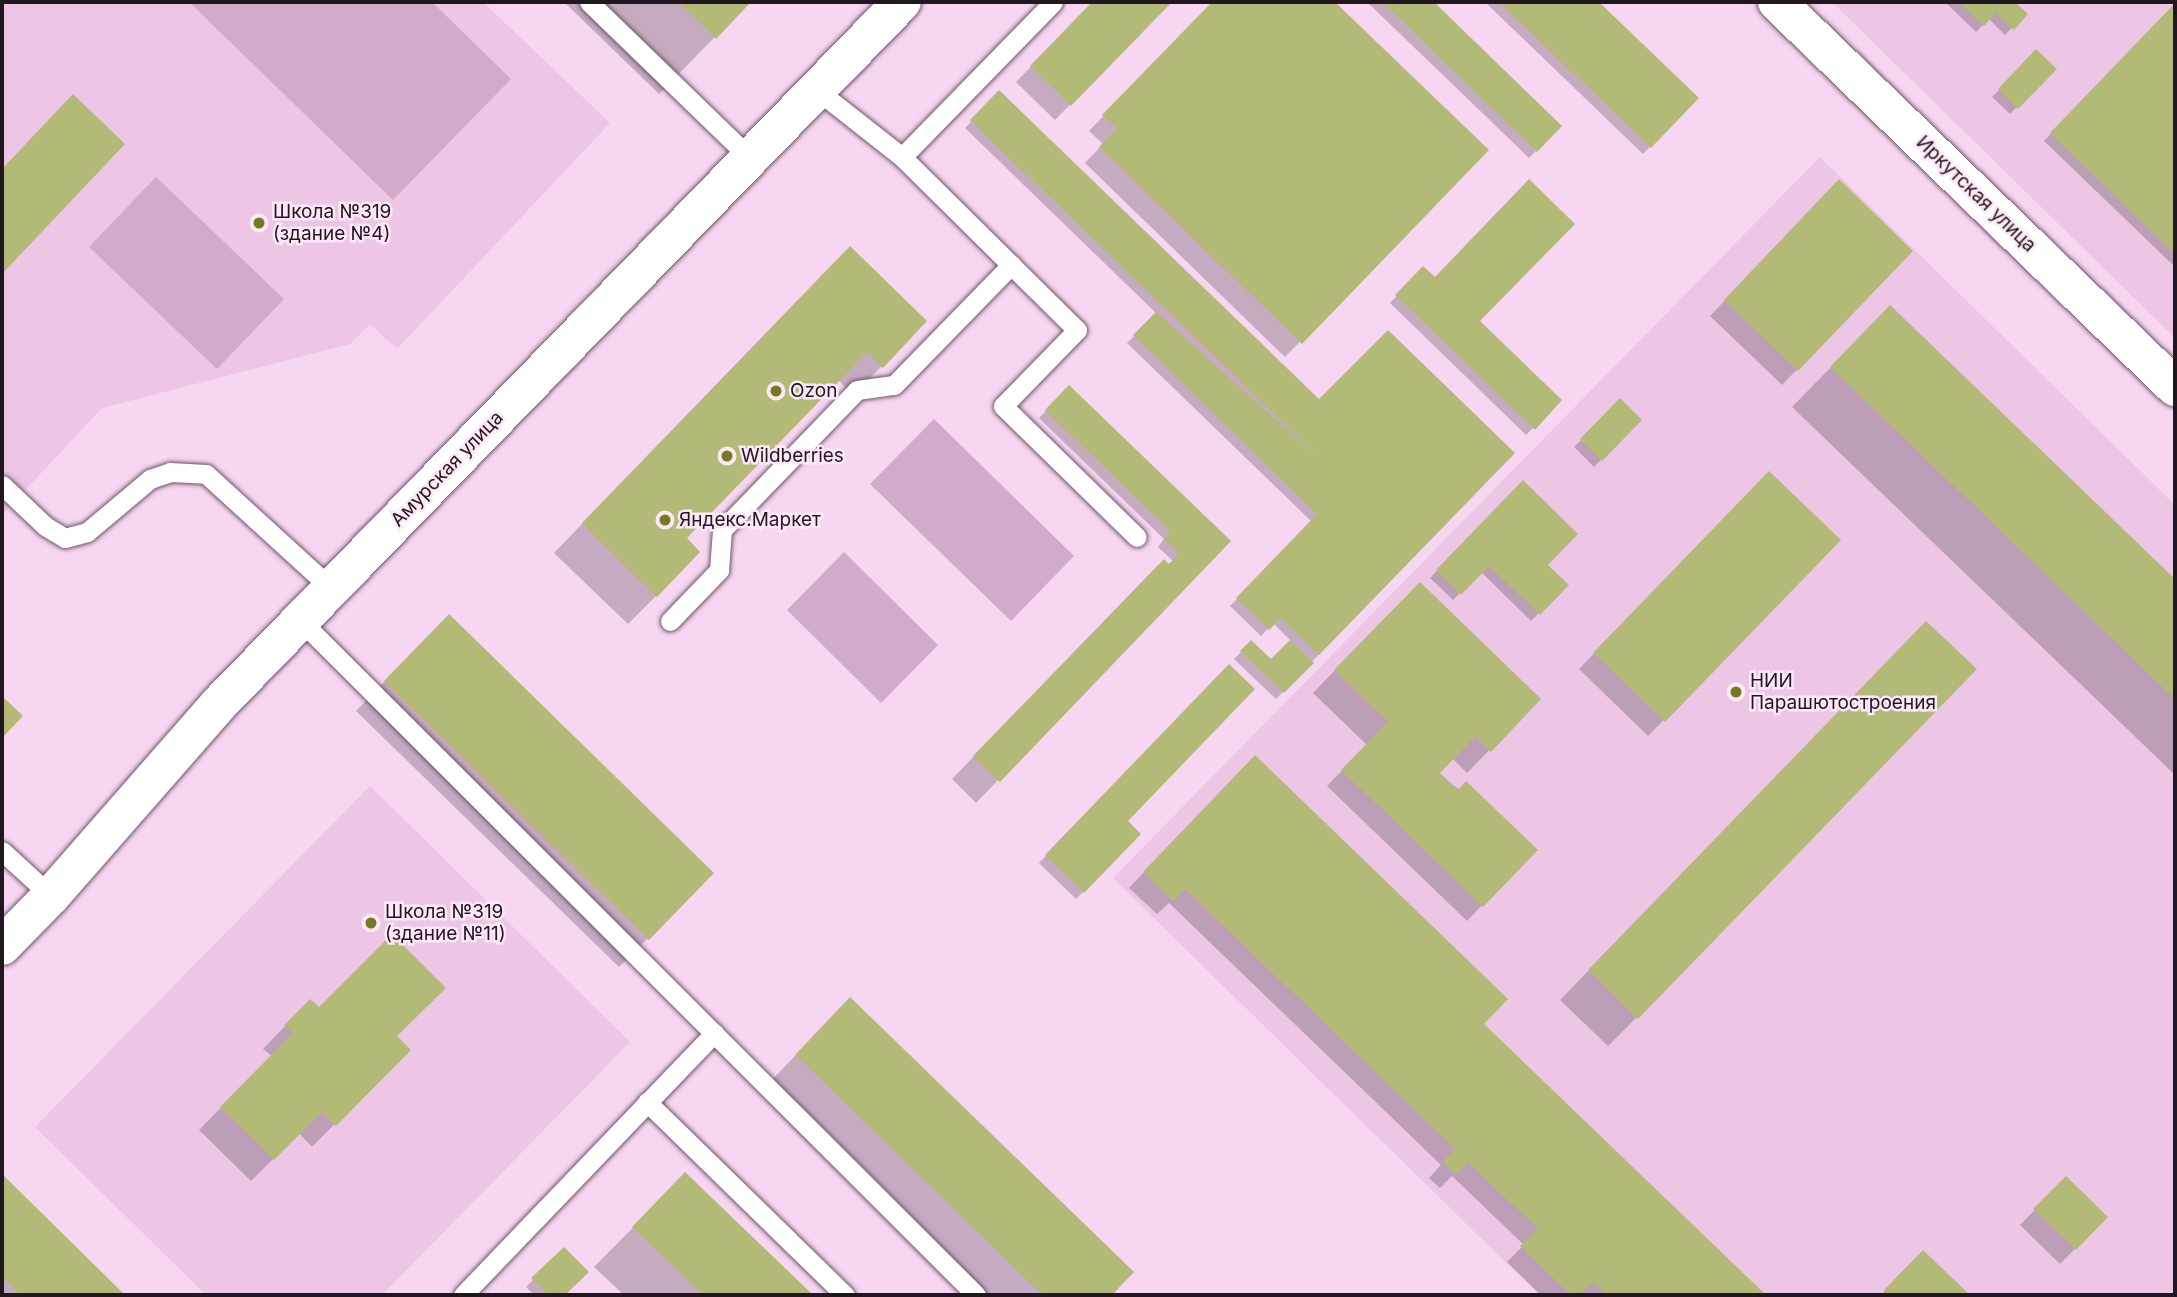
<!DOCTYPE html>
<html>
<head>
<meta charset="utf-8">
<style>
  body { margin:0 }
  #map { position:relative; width:2177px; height:1297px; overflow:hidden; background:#f6d6f0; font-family:Inter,sans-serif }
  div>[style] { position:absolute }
  .built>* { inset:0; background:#ecc6e4 }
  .green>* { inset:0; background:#d2aaca }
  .shadow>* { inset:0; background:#0003 }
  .building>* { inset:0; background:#b3b976 }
  .roads { filter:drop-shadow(0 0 2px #70556b) drop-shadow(0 0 2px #70556b) }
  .lane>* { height:19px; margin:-9.5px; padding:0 9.5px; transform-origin:9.5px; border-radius:9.5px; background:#fff }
  .secondary>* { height:38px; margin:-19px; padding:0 19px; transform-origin:19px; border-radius:19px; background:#fff }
  .dots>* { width:19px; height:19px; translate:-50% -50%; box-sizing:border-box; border:4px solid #fce8f8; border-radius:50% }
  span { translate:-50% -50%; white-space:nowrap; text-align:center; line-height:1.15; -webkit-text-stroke:5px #fce8f8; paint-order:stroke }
  .street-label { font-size:19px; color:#221720 }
  .poi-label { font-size:19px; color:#221720 }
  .left { translate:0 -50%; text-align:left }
  .frame { position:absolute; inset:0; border:4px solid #221720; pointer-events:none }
</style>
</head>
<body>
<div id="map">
  <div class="built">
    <div style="clip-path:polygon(2px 2px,483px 2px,610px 123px,397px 349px,370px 324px,350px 344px,102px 408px,2px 515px)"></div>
    <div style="clip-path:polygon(1832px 2px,2175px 2px,2175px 338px)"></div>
    <div style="clip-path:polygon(1820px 157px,2175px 505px,2175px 1295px,1539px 1295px,1113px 878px)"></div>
    <div style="clip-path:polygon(370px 786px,630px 1042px,382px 1295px,206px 1295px,35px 1127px)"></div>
  </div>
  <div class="green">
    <div style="clip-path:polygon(189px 2px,432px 2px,511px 79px,393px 200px)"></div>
    <div style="clip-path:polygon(156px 177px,284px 299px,217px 369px,89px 247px)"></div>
    <div style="clip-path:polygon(934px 419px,1074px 556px,1011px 621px,870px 484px)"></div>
    <div style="clip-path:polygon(844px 552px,938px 645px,881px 703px,787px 610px)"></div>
  </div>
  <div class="shadow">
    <div style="clip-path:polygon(564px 2px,749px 2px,659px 94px)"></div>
    <div style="clip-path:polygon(1094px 2px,1170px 2px,1055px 120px,1016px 82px)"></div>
    <div style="clip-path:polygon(1214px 2px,1333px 2px,1486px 150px,1285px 357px,1085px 163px,1103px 144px,1089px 131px)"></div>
    <div style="clip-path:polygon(1367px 2px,1431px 2px,1559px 126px,1529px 158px)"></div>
    <div style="clip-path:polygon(1485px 2px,1597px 2px,1697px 98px,1643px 154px)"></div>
    <div style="clip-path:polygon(1945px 2px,2012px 2px,2025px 14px,2005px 35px,1989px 19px,1976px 32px)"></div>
    <div style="clip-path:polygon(2175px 5px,2175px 267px,2044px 141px)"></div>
    <div style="clip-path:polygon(2036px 52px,2054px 69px,2010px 114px,1992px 97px)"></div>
    <div style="clip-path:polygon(999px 93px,1418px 551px,1276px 699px,1234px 659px,1251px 642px,1271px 661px,1291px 641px,1273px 623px,1261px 636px,1230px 606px,1312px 522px,1127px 343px,1157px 314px,965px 128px)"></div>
    <div style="clip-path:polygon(51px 119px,123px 144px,2px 271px,2px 171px)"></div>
    <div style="clip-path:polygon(1824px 197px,1911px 251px,1782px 385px,1710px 316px)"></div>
    <div style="clip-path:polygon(1423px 269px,1560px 400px,1526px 435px,1390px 303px)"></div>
    <div style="clip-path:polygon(821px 277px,882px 366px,853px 395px,838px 380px,684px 538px,656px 596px,628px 624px,554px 553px)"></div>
    <div style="clip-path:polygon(1890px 307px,2175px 582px,2175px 775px,1792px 407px)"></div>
    <div style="clip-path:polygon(1069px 387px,1228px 541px,976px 803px,952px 779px,1141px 583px,1173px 561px,1158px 547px,1164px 539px,1039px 418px)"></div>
    <div style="clip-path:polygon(1620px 401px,1640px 420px,1594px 467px,1574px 447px)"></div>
    <div style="clip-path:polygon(1769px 473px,1838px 541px,1648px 736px,1579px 669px)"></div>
    <div style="clip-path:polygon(1523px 483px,1545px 565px,1566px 585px,1531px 621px,1481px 572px,1453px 600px,1430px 578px)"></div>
    <div style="clip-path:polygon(1397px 606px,1539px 699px,1467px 773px,1452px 758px,1438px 773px,1535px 850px,1467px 921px,1327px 786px,1367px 745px,1313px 693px)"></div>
    <div style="clip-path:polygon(420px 645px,648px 938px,619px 967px,356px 711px)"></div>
    <div style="clip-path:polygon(1898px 652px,1637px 1017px,1608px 1046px,1560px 1000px)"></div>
    <div style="clip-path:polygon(1229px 666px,1126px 821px,1139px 834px,1076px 899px,1039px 863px)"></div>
    <div style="clip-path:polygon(1240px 772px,1482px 1024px,1764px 1295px,1541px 1295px,1507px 1262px,1524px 1245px,1452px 1176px,1440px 1188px,1429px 1178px,1441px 1165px,1169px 903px,1157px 914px,1129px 888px)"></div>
    <div style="clip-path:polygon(319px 1010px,408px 1050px,312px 1147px,299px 1133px,251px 1181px,199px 1130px,272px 1056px,263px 1049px,288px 1023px)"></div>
    <div style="clip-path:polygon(822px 1028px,1132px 1272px,1110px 1295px,985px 1295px,768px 1084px)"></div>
    <div style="clip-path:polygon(685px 1175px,811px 1295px,624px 1295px,594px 1267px)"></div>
    <div style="clip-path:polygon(2px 1176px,122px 1295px,2px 1295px)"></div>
    <div style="clip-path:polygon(2066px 1178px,2106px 1217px,2060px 1264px,2020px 1225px)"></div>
    <div style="clip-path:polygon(564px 1249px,586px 1272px,562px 1295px,534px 1295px,526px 1287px)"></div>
    <div style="clip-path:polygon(1923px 1252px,1968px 1295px,1881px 1295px)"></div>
  </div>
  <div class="building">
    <div style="clip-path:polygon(678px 2px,751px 2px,716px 39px)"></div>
    <div style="clip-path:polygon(1092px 2px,1172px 2px,1071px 106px,1030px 66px)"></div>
    <div style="clip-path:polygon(1212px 2px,1335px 2px,1489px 150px,1302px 344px,1099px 147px,1117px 128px,1102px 115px)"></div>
    <div style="clip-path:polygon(1382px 2px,1434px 2px,1562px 126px,1537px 152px)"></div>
    <div style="clip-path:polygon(1499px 2px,1599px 2px,1699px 98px,1651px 148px)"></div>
    <div style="clip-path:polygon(1959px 2px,2015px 2px,2028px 14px,2014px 30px,1996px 13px,1984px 26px)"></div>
    <div style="clip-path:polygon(2175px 3px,2175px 254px,2050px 133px)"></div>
    <div style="clip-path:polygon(2036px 49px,2057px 69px,2018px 109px,1998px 89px)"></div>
    <div style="clip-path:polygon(999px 90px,1319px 399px,1388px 330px,1515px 453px,1319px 655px,1281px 618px,1269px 630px,1236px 598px,1317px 514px,1133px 335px,1156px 312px,1329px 467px,970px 120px)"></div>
    <div style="clip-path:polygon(73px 94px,125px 144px,2px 274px,2px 169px)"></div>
    <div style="clip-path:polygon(1529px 179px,1575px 224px,1480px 321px,1562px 400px,1535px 430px,1395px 295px,1423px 266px,1435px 277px)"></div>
    <div style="clip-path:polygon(1839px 179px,1913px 251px,1798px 371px,1724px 300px)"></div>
    <div style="clip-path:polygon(850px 246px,927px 321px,883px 368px,867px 352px,687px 538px,700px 552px,657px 597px,582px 523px)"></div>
    <div style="clip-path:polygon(1890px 305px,2175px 579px,2175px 699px,1830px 367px)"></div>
    <div style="clip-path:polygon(1069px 385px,1231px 541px,1000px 782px,973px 756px,1164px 559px,1169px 564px,1179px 553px,1164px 539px,1170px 531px,1045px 410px)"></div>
    <div style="clip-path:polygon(1620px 398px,1642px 420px,1602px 461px,1580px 439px)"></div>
    <div style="clip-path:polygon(1769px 471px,1841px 540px,1665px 722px,1593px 653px)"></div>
    <div style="clip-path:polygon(1523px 480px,1578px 534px,1548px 565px,1569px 585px,1540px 615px,1489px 566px,1461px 595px,1436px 570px)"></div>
    <div style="clip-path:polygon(1420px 582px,1541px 699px,1491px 752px,1475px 737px,1440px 773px,1458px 790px,1466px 781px,1538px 850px,1483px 907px,1341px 770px,1388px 722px,1334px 670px)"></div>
    <div style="clip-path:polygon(449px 614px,714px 873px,649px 940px,384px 681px)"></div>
    <div style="clip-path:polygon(1926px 621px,1977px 669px,1638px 1019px,1588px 970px)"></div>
    <div style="clip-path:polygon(1251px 640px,1271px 659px,1290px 640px,1314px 663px,1284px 693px,1240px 651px)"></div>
    <div style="clip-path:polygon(1229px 664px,1255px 689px,1128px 821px,1141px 834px,1084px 893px,1045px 855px)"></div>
    <div style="clip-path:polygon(2px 696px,23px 716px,2px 738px)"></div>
    <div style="clip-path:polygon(1255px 755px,1508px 999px,1484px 1024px,1766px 1295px,1607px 1295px,1593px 1282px,1580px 1295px,1571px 1295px,1520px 1246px,1538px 1229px,1468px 1162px,1456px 1175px,1442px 1162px,1455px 1149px,1185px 889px,1173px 901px,1143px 872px)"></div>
    <div style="clip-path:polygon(392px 934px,446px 988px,397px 1036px,411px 1050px,336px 1126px,322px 1112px,274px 1160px,220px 1107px,293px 1033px,284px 1025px,310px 999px,319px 1007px)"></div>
    <div style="clip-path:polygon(850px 997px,1134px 1272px,1112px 1295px,1043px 1295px,795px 1055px)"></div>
    <div style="clip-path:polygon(685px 1172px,813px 1295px,703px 1295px,632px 1227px)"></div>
    <div style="clip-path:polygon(2px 1174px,125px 1295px,20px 1295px,2px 1277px)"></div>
    <div style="clip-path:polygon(2066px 1176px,2108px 1217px,2076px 1250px,2033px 1209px)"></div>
    <div style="clip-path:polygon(564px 1247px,589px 1272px,565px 1295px,548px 1295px,531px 1278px)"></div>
    <div style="clip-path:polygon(1923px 1250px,1970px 1295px,1889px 1295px,1884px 1290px)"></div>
  </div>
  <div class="roads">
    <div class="lane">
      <div style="left:589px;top:2px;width:226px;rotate:44.1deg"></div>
      <div style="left:817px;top:90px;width:108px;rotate:38.2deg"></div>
      <div style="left:902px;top:157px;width:246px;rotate:44.7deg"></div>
      <div style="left:1077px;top:330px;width:106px;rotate:134.2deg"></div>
      <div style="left:1003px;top:406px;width:187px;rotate:44.4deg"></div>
      <div style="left:902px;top:157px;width:216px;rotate:-45.7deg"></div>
      <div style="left:2px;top:485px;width:59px;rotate:43.6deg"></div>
      <div style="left:45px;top:526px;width:23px;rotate:31deg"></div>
      <div style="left:65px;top:538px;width:23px;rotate:-15deg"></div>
      <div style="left:87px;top:532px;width:82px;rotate:-40.1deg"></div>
      <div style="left:150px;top:479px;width:21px;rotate:-19deg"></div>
      <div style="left:170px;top:472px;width:36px;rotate:3deg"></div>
      <div style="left:206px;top:474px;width:169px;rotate:42.4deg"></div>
      <div style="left:300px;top:620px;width:955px;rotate:44.96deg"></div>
      <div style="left:670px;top:621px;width:71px;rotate:-46.1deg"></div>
      <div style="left:719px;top:570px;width:40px;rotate:-85.7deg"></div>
      <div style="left:722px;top:530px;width:194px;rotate:-46deg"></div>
      <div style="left:857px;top:390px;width:37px;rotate:-8deg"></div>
      <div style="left:894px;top:385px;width:168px;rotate:-45.7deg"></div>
      <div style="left:2px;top:851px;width:67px;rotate:42.6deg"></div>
      <div style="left:647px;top:1102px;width:277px;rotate:44.3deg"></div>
      <div style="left:463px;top:1295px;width:363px;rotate:-46.2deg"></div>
    </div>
    <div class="secondary">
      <div style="left:1777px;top:2px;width:554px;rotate:44.05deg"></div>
      <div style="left:2px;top:946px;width:70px;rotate:-45.6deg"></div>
      <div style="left:51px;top:896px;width:255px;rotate:-48.8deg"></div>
      <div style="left:219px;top:704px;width:979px;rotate:-45.79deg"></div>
    </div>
  </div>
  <div class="dots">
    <div style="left:259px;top:223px;background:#757a22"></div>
    <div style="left:776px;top:391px;background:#757a22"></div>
    <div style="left:727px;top:456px;background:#757a22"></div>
    <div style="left:665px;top:520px;background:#757a22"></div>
    <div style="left:1736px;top:692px;background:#757a22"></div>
    <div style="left:371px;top:923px;background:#757a22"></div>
  </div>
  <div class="street-label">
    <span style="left:1976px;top:194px;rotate:44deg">Иркутская улица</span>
    <span style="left:447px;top:469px;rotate:-46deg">Амурская улица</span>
  </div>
  <div class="poi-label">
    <span class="left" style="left:273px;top:223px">Школа №319<br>(здание №4)</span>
    <span class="left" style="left:790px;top:391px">Ozon</span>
    <span class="left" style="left:741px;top:456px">Wildberries</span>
    <span class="left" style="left:679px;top:520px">Яндекс.Маркет</span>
    <span class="left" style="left:1750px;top:692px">НИИ<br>Парашютостроения</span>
    <span class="left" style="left:385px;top:923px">Школа №319<br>(здание №11)</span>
  </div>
  <div class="frame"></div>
</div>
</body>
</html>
